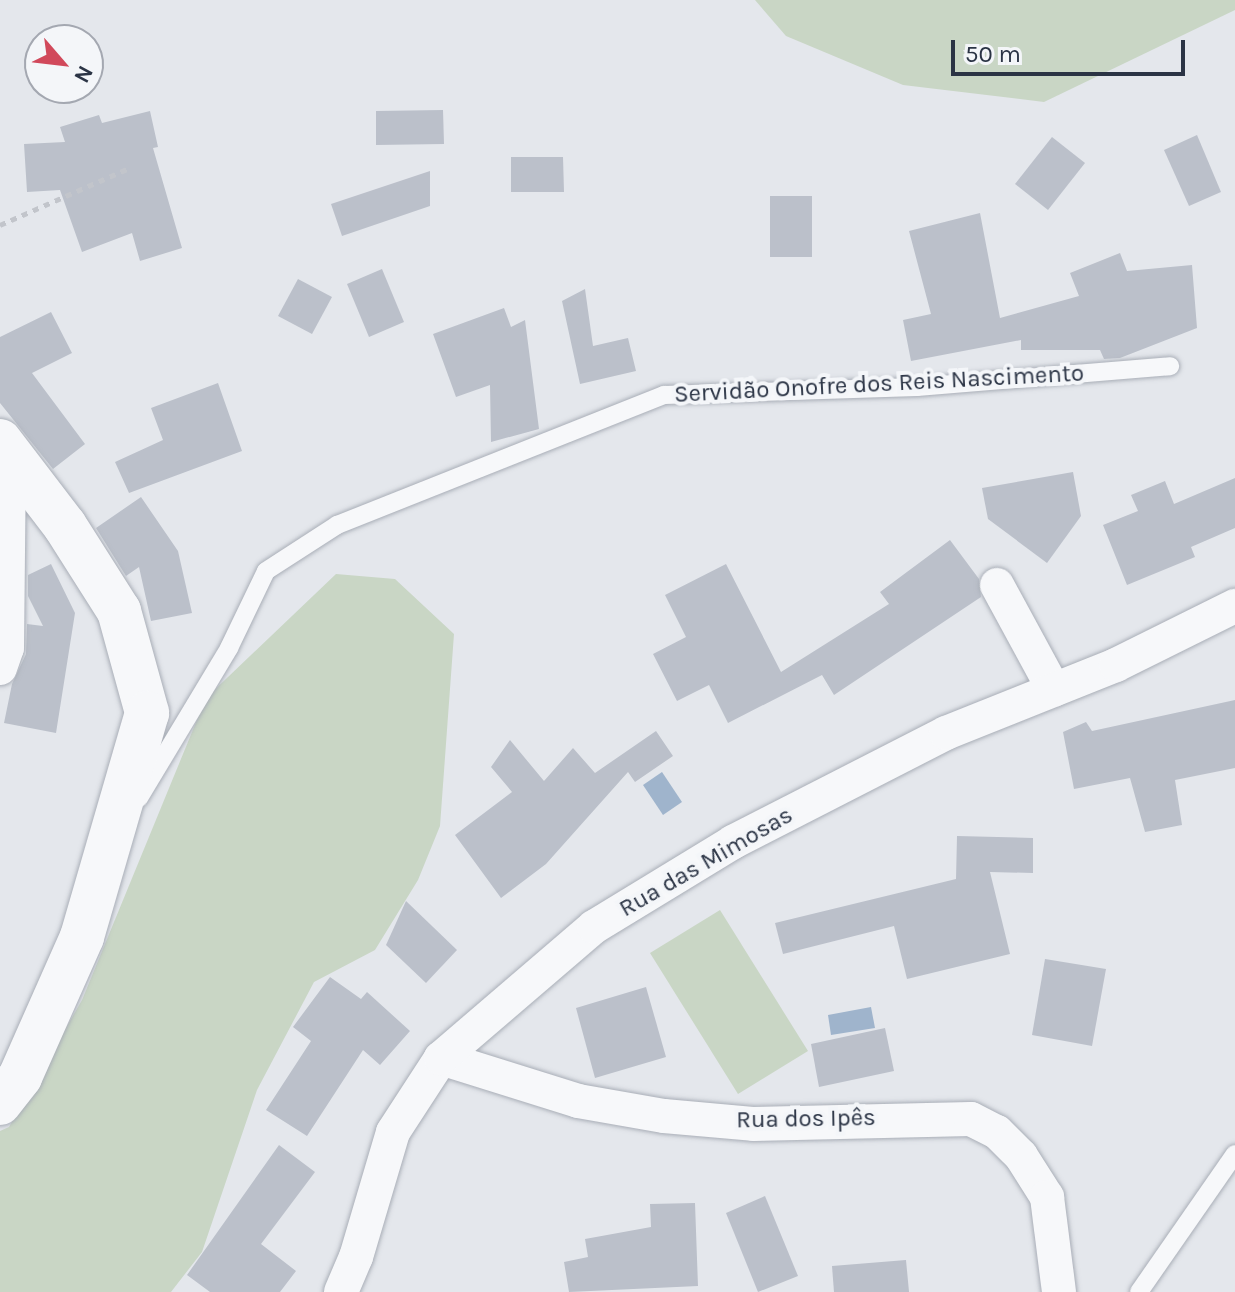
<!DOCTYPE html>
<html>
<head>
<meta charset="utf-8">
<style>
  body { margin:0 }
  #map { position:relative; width:1235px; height:1292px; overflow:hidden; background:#e4e7ec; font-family:Karla,sans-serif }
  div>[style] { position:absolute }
  .green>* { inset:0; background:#c9d6c5 }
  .water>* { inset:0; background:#9fb4cc }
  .building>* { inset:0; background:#bbc0ca }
  .path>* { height:5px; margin-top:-2.5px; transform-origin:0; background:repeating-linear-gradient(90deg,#c2c5cb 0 6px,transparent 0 12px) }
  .roads { filter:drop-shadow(0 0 2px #a9aeb7) drop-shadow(0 0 2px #a9aeb7) }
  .service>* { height:18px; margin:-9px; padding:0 9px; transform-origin:9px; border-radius:9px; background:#f7f8fa }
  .minor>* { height:34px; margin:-17px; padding:0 17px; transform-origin:17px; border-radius:17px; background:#f7f8fa }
  .tertiary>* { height:44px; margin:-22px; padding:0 22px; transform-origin:22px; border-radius:22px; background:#f7f8fa }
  span { translate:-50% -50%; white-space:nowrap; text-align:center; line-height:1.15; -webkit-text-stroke:8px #f4f6f9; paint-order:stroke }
  .street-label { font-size:24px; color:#2b3445 }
  .north { position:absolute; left:24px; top:24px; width:80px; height:80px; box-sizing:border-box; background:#f4f6f9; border:2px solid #a4a8b1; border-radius:50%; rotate:118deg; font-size:22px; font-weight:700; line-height:32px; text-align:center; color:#2b3445 }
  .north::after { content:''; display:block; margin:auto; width:28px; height:36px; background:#d1495b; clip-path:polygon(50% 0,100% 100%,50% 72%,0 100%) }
  .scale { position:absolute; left:951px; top:40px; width:234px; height:36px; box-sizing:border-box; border:4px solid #2b3445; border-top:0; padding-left:10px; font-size:24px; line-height:28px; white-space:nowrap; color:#2b3445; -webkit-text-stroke:6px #f4f6f9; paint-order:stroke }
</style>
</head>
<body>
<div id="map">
  <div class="green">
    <div style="clip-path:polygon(755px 0,1235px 0,1235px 10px,1044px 102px,903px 85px,786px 36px)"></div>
    <div style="clip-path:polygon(336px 574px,395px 579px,454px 634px,440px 826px,418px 880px,375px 950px,314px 982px,257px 1090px,202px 1252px,171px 1292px,0 1292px,0 1131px,9px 1127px,82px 1000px,206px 698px)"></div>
    <div style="clip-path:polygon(720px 910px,808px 1051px,738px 1094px,650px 953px)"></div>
  </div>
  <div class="water">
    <div style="clip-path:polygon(662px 772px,682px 802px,663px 815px,643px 785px)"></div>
    <div style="clip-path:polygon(871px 1007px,875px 1028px,831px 1035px,828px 1015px)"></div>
  </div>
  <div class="building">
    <div style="clip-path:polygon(443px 110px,444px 144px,376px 145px,376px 111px)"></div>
    <div style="clip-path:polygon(150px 111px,158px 147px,153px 148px,182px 248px,140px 261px,132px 233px,82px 252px,60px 190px,27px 192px,24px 144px,65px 142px,60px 127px,99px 115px,102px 123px)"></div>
    <div style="clip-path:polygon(1197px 135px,1221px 192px,1189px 206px,1164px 150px)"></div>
    <div style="clip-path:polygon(1052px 137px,1085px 163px,1048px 210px,1015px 184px)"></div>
    <div style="clip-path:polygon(511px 157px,563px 157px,564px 192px,511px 192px)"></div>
    <div style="clip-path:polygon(430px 171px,430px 206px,342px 236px,331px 204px)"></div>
    <div style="clip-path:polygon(770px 196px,812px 196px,812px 257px,770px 257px)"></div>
    <div style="clip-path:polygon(980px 213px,1000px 318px,1079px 296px,1070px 273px,1120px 253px,1127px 271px,1192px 265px,1197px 328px,1120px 358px,1104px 359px,1100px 350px,1021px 350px,1021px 340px,911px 361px,903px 320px,931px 314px,909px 231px)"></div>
    <div style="clip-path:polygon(382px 269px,404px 322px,369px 337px,347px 284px)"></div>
    <div style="clip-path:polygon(298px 279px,332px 297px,312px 334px,278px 316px)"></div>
    <div style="clip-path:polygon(585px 289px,593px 346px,628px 338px,636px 371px,580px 384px,562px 301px)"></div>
    <div style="clip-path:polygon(504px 308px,511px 327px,525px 320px,539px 429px,491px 442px,490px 385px,456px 397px,433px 334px)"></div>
    <div style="clip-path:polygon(51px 312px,72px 353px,32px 373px,85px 444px,53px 469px,0 403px,0 337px)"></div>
    <div style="clip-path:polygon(218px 383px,242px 451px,129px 493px,115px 462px,163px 440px,151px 408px)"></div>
    <div style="clip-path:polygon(1073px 472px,1081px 516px,1047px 563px,988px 519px,982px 488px)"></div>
    <div style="clip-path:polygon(1235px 478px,1235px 528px,1191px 547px,1195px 557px,1127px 585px,1103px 525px,1138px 511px,1131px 495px,1165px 481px,1174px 504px)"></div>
    <div style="clip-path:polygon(141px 497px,178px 551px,192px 613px,151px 621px,139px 567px,126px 576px,96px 528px)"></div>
    <div style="clip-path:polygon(950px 540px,979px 579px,981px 597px,834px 695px,822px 675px,728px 723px,709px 685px,677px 701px,653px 654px,686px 637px,665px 595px,726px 564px,781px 672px,889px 604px,880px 592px)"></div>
    <div style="clip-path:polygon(51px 564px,75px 613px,56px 733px,4px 723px,12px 684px,26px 654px,27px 624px,43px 626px,28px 596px,28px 575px)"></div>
    <div style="clip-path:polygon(1235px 700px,1235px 768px,1175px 780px,1182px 825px,1145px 832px,1130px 778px,1074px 789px,1063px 732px,1086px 722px,1092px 731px)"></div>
    <div style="clip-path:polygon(656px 731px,673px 756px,635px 782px,628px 772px,546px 864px,501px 898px,455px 835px,512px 792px,491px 767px,510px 740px,544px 781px,573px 748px,595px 773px)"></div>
    <div style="clip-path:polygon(957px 836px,1033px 838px,1033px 873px,990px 872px,1010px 954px,907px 979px,894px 926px,783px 954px,775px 923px,956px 879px)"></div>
    <div style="clip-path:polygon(406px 901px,457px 950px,426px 983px,386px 945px)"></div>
    <div style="clip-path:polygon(1045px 959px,1106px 969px,1092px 1046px,1032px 1035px)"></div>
    <div style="clip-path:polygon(330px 977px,361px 999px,367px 992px,410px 1031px,380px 1065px,363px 1050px,307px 1136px,266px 1110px,311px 1041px,293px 1027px)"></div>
    <div style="clip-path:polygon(646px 987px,666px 1057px,595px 1078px,576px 1008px)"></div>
    <div style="clip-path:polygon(885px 1028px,894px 1071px,819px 1087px,811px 1044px)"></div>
    <div style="clip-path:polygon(279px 1145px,315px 1172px,261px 1244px,296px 1271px,280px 1292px,210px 1292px,187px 1275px)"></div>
    <div style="clip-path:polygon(765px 1196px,798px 1276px,758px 1292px,726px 1213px)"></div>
    <div style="clip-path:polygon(695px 1203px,698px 1286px,569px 1292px,564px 1262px,588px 1257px,585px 1239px,651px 1227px,650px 1204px)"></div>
    <div style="clip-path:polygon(906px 1260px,909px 1292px,834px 1292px,832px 1266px)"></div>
  </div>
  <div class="path">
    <div style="left:0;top:225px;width:141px;rotate:-23.8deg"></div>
  </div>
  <div class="roads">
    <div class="service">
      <div style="left:139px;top:798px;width:175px;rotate:-59deg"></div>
      <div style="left:229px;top:648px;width:85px;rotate:-64.3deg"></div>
      <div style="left:266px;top:571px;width:85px;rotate:-32.9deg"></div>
      <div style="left:337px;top:525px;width:352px;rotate:-21.7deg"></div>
      <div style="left:664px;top:395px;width:253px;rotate:-1.8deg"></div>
      <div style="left:917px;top:387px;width:254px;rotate:-4.7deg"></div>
      <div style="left:1139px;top:1292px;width:168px;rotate:-55.2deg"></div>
    </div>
    <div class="minor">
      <div style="left:997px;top:585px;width:119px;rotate:61.5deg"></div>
      <div style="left:0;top:668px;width:21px;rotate:-71deg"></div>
      <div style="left:7px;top:648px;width:196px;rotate:-89.4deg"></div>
      <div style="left:441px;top:1058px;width:144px;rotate:17.4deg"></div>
      <div style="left:578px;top:1101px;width:87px;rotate:9.9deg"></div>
      <div style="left:664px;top:1116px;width:89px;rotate:5.1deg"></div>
      <div style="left:753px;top:1124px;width:218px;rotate:-1.3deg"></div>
      <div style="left:971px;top:1119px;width:29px;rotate:27deg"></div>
      <div style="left:997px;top:1132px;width:34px;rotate:45deg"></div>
      <div style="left:1021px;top:1156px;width:49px;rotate:57.6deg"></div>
      <div style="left:1047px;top:1197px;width:96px;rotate:82.8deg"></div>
      <div style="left:341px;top:1292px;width:38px;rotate:-67deg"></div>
      <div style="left:356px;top:1257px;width:130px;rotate:-73.5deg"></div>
      <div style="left:393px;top:1132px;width:88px;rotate:-57deg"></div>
      <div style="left:441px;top:1058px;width:201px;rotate:-40.6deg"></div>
      <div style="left:594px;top:927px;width:163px;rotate:-31.4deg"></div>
      <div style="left:733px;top:842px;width:239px;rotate:-27.1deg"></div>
      <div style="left:946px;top:733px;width:183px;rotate:-21.8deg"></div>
      <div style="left:1116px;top:665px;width:133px;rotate:-26.4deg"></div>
    </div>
    <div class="tertiary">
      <div style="left:0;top:441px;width:107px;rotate:52.6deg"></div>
      <div style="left:65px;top:526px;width:101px;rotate:57.6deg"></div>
      <div style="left:119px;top:611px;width:106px;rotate:74.6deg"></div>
      <div style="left:147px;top:713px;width:233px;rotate:106.2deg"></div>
      <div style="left:82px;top:937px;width:153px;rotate:113.9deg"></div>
      <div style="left:20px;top:1077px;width:33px;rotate:128deg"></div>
    </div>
  </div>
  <div class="street-label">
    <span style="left:879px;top:384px;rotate:-3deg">Servidão Onofre dos Reis Nascimento</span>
    <span style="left:706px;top:862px;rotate:-30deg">Rua das Mimosas</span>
    <span style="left:806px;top:1119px;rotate:-1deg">Rua dos Ipês</span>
  </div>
  <div class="north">N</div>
  <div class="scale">50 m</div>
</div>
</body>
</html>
